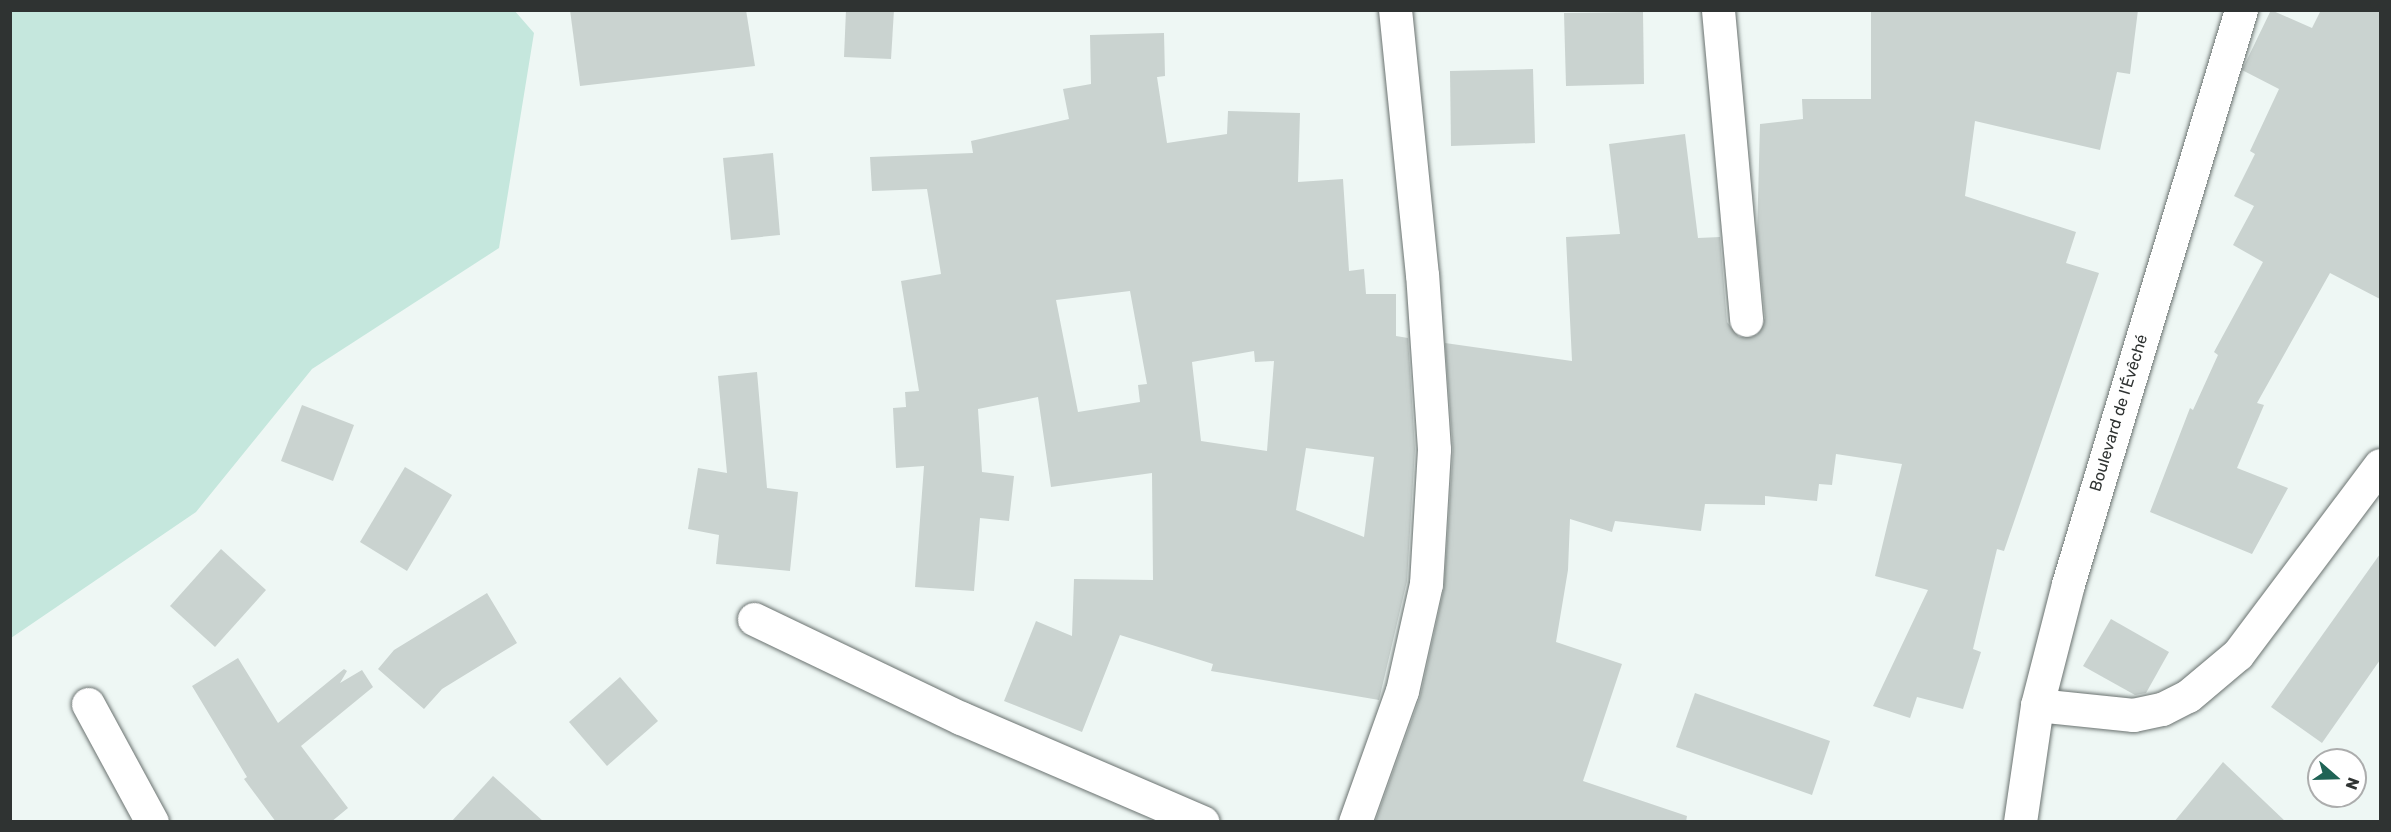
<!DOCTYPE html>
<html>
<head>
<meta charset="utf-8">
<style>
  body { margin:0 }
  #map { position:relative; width:2391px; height:832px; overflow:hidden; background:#eef7f4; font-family:Rubik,sans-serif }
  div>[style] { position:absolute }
  .green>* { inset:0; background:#c5e7dd }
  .building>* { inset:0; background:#cad3d0 }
  .roads { filter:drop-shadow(0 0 2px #6a7270) drop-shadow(0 0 2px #6a7270) }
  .minor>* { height:33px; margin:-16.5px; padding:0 16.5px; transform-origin:16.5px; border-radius:16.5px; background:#fff }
  .primary>* { height:33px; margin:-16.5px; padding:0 16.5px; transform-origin:16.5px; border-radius:16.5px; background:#fff }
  span { translate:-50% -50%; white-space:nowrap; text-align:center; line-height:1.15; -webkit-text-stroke:5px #fff; paint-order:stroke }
  .street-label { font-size:16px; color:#2f3332 }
  .frame { position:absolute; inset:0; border:12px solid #2f3332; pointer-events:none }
  .north { position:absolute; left:2307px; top:748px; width:60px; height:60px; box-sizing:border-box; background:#fff; border:2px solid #acadad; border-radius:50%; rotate:110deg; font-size:16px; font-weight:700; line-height:24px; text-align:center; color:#2f3332 }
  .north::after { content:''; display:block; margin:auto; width:21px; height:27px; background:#1f6355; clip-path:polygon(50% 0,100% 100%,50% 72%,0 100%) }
</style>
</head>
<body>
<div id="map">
  <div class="green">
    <div style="clip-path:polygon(11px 10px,514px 10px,534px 33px,499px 248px,312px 369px,196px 512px,11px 638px)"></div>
  </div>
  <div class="building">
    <div style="clip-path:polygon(570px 10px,746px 10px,755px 66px,580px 86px)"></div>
    <div style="clip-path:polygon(846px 10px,894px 10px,891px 59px,844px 57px)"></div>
    <div style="clip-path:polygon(1871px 10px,2138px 10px,2130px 74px,2117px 72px,2100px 150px,1975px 121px,1965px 196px,2076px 232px,2066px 263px,2099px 273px,2004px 551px,1997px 549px,1973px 649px,1981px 652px,1963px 709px,1917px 697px,1910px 718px,1873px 706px,1928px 590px,1875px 576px,1902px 464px,1836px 454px,1832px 485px,1819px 484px,1817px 501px,1765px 496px,1765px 505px,1705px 504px,1701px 531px,1615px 521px,1612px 532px,1570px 519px,1568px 570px,1556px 642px,1622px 664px,1583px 781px,1687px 816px,1686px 822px,1375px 822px,1420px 697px,1444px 588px,1453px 450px,1445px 343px,1572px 361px,1566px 237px,1620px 234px,1609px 144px,1685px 134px,1698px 238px,1720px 237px,1727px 322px,1739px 337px,1757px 335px,1765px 318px,1757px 237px,1760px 124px,1803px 119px,1802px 99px,1871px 99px)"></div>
    <div style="clip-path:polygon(2271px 10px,2312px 28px,2321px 10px,2380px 10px,2380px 299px,2330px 273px,2257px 403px,2264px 405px,2237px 468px,2288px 488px,2252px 554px,2150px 512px,2190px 408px,2193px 410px,2218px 355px,2214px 352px,2263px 262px,2233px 245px,2254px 206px,2234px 196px,2255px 154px,2250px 151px,2279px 89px,2242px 70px)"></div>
    <div style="clip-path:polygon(1643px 12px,1644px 84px,1566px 86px,1564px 13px)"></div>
    <div style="clip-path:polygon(evenodd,1164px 33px,1165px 76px,1157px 77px,1167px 143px,1227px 134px,1228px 111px,1300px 113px,1298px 182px,1343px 179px,1349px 271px,1364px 269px,1366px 294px,1396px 294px,1396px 336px,1408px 338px,1415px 449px,1407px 581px,1379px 700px,1211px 671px,1213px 664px,1120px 635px,1082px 732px,1004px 701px,1036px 621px,1072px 636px,1074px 579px,1153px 580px,1152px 473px,1051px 487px,1038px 397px,978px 409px,982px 472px,1014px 476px,1009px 521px,980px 518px,974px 591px,915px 587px,924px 466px,896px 468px,893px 408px,906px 407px,905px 392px,919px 391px,901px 281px,941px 274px,927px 189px,872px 191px,870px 157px,973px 153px,971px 141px,1069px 119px,1063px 89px,1091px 84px,1090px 35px,1164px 33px,1130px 291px,1147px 384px,1138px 385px,1140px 402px,1078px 412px,1056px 300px,1130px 291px,1164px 33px,1254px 351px,1255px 362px,1274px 361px,1267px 451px,1201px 441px,1192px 362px,1254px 351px,1164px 33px,1306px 448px,1374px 457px,1364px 537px,1296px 510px,1306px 448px)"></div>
    <div style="clip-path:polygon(1533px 69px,1535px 143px,1451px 146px,1450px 71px)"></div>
    <div style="clip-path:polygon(773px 153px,780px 235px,731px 240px,723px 158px)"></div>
    <div style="clip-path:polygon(757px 372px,767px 488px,798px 492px,790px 571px,716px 564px,719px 535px,688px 529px,698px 468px,727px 473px,718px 376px)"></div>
    <div style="clip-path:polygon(302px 405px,354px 425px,333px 481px,281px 461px)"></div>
    <div style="clip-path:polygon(405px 467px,452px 495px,407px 571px,360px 542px)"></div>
    <div style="clip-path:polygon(221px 549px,266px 590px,215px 647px,170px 606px)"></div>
    <div style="clip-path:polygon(2380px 554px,2380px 660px,2322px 743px,2271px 707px)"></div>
    <div style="clip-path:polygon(487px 593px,517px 643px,442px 689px,424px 709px,378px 669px,394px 650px)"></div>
    <div style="clip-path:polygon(2111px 619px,2169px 652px,2146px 693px,2135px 695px,2083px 666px)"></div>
    <div style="clip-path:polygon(238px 658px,278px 723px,344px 669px,347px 671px,340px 683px,362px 670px,373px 687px,301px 746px,348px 808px,331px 822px,276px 822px,244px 779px,247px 777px,192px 686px)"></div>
    <div style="clip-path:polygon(620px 677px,658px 721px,607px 766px,569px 722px)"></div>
    <div style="clip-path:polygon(1695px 693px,1830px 741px,1812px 795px,1676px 747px)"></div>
    <div style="clip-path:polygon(2223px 762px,2286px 822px,2174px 822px)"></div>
    <div style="clip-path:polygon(493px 776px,544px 822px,451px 822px)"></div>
  </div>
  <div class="roads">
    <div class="minor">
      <div style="left:1718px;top:10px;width:311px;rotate:84.8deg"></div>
      <div style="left:754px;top:619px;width:229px;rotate:25.6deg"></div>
      <div style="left:961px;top:718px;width:263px;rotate:23.3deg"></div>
      <div style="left:88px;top:704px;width:134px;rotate:61.5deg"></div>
      <div style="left:2037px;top:705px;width:97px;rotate:5.9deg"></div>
      <div style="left:2133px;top:715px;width:30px;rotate:-12deg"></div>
      <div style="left:2162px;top:709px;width:29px;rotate:-27deg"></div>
      <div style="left:2188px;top:696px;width:65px;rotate:-40deg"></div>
      <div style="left:2238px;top:654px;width:236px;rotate:-53.1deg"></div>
      <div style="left:1355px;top:822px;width:139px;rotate:-70.3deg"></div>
      <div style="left:1402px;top:691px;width:110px;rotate:-77.4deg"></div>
      <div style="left:1426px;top:584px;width:135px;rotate:-86.6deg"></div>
      <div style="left:1434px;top:449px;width:174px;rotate:-93.9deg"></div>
      <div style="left:1422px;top:275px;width:266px;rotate:-95.8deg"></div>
    </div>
    <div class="primary">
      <div style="left:2020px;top:822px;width:118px;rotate:-81.7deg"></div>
      <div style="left:2037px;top:705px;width:125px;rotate:-75.6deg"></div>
      <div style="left:2068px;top:584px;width:600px;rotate:-73.23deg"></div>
    </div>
  </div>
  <div class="street-label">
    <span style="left:2119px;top:413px;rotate:-73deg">Boulevard de l'Évêché</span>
  </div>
  <div class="frame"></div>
  <div class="north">N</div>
</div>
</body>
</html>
